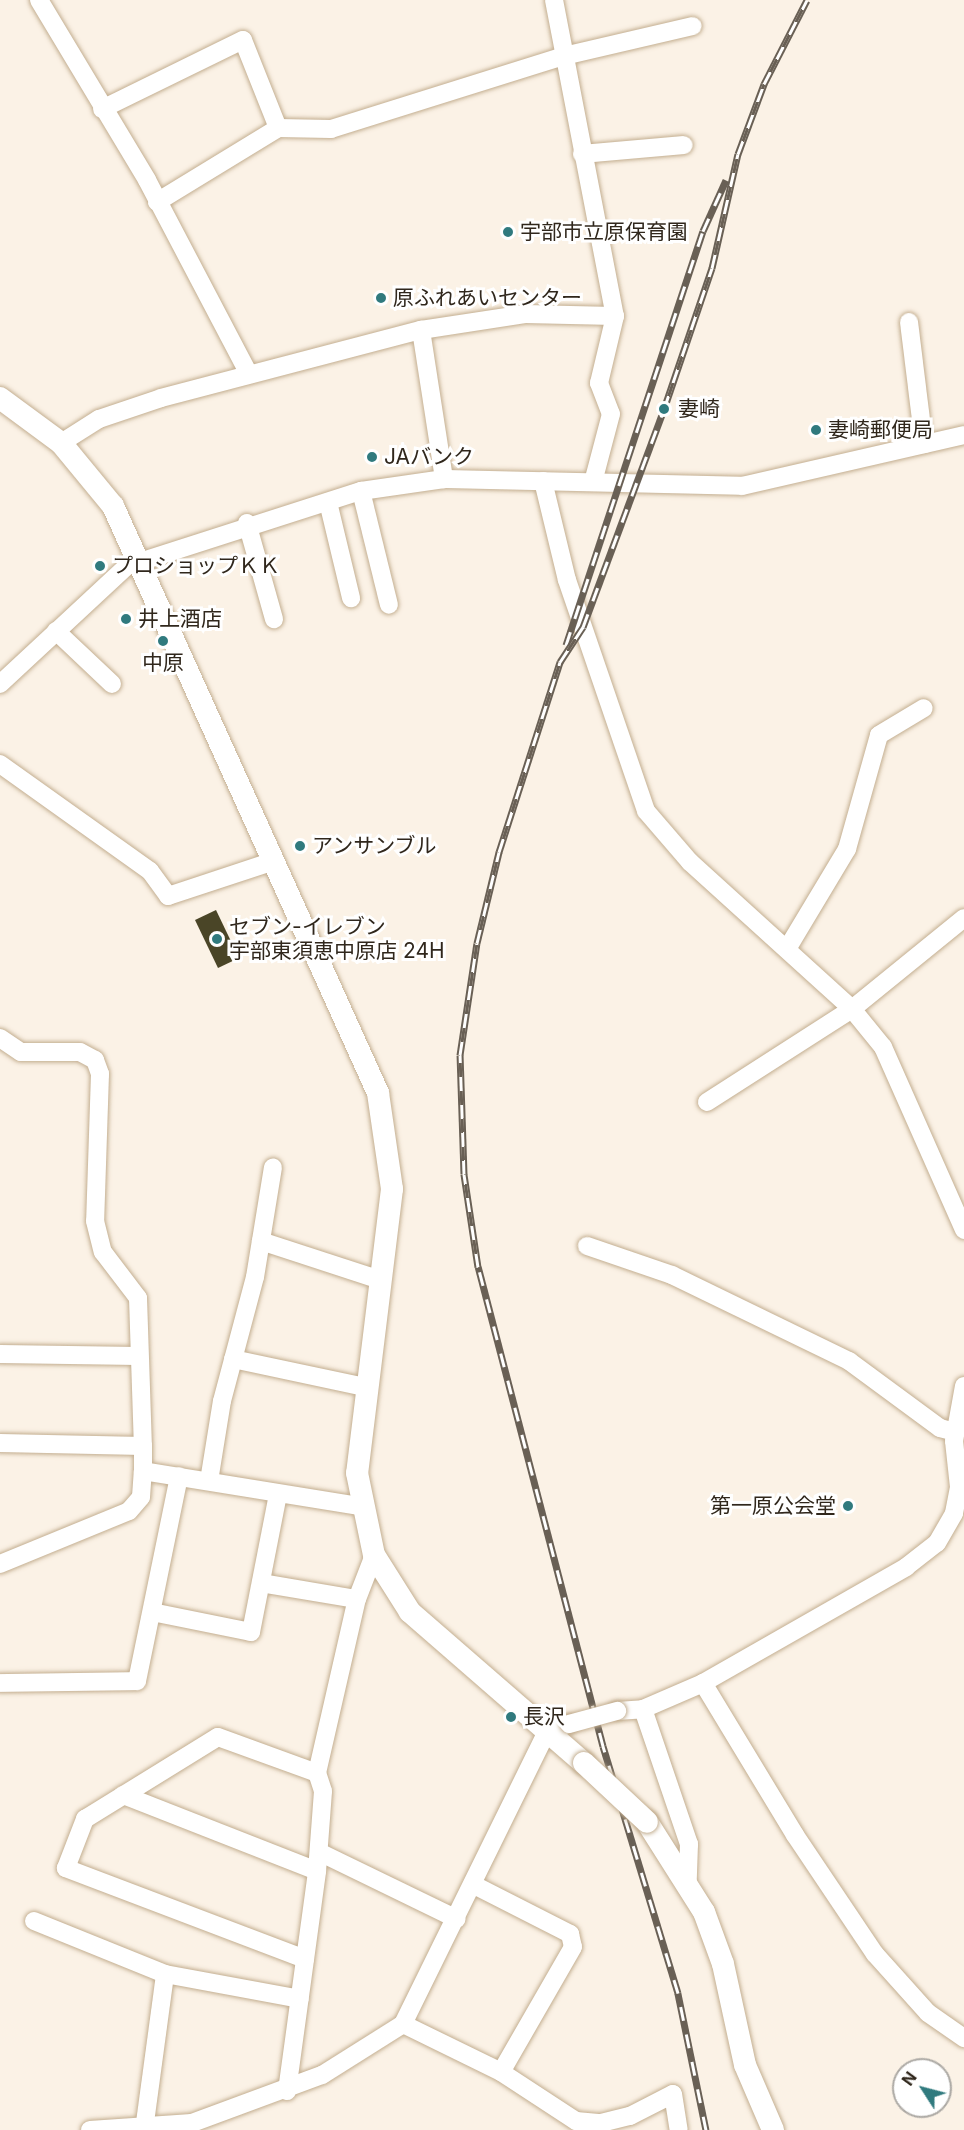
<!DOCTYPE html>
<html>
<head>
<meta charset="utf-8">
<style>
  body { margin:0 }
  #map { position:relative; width:964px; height:2130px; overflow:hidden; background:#fbf2e6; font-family:Inter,"Noto Sans JP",sans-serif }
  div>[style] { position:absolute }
  .building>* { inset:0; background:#4a4527 }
  .roads { filter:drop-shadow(0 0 2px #c3ae90) drop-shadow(0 0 2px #c3ae90) }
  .minor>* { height:18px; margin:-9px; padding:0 9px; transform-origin:9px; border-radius:9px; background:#fff }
  .tertiary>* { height:22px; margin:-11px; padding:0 11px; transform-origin:11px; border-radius:11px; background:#fff }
  .rail>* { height:7px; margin-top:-3.5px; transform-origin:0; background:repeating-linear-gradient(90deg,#fff 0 14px,#696055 0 28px); box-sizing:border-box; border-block:2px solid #696055 }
  .bridges { filter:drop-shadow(0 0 2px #c3ae90) drop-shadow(0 0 2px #c3ae90) }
  .minor-bridge>* { height:18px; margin:-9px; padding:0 9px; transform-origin:9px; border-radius:9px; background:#fff }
  .tertiary-bridge>* { height:22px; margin:-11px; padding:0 11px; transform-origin:11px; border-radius:11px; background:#fff }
  .dots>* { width:16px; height:16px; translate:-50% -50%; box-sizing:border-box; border:3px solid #fff; border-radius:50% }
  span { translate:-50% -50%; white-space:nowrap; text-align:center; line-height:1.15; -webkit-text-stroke:6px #fff; paint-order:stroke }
  .poi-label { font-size:21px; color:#30271c }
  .left { translate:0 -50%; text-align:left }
  .right { translate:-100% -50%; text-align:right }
  .north { position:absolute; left:892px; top:2058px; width:60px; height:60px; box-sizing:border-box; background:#fff; border:2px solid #aca9a4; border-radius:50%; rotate:306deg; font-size:16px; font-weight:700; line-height:24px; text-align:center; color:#30271c }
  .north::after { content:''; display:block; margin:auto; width:21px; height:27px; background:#307a7e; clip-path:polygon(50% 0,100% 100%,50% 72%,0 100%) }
</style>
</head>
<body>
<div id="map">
  <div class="building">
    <div style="clip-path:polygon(216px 910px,239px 958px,218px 968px,195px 920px)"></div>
  </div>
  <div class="roads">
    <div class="minor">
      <div style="left:39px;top:0;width:210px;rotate:59deg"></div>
      <div style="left:147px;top:180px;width:219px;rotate:62.3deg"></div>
      <div style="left:554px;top:0;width:322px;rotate:79.1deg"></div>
      <div style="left:615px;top:316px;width:69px;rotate:103.4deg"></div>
      <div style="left:599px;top:383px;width:33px;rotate:69deg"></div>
      <div style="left:611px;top:414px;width:70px;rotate:104.8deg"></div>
      <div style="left:102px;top:109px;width:157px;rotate:-26.1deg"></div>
      <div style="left:243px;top:40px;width:95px;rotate:68.3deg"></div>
      <div style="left:582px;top:154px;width:102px;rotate:-5deg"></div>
      <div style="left:157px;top:202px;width:142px;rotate:-31.4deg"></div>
      <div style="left:278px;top:128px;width:53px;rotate:1.1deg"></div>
      <div style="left:331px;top:129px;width:244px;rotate:-17.4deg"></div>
      <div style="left:564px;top:56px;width:132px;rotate:-13.1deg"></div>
      <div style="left:909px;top:322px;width:123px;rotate:83deg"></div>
      <div style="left:421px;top:330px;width:105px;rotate:-8.7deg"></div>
      <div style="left:525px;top:314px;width:90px;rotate:1.3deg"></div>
      <div style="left:61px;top:443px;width:45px;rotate:-32.3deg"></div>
      <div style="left:99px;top:419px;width:65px;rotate:-18.7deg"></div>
      <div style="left:161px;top:398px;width:269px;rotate:-14.7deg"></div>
      <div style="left:421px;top:330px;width:151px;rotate:81.2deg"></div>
      <div style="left:543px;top:481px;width:102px;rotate:76.4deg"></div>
      <div style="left:567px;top:580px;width:244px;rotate:71.1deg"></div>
      <div style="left:646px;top:811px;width:67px;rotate:49.2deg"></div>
      <div style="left:690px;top:862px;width:219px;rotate:42.2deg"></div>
      <div style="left:852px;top:1009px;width:49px;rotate:50.8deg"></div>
      <div style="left:883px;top:1047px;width:200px;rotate:66.1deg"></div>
      <div style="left:361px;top:491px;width:117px;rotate:76.2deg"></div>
      <div style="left:328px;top:502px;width:99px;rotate:76.5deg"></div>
      <div style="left:247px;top:523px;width:100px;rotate:74.3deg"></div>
      <div style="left:56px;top:631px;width:77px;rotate:43.4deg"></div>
      <div style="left:0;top:684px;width:173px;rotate:-42.9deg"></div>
      <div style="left:127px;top:566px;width:246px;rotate:-17.8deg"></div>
      <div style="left:361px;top:491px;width:84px;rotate:-8.2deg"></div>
      <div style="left:444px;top:479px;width:298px;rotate:1.3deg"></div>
      <div style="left:742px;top:486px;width:228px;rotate:-12.9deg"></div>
      <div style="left:0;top:764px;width:184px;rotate:35.5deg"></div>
      <div style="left:150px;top:871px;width:31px;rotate:54deg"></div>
      <div style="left:168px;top:896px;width:108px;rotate:-18.3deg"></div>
      <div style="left:787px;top:949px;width:117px;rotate:-59deg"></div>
      <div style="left:847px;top:849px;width:118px;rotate:-74.3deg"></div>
      <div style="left:879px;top:735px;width:52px;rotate:-31deg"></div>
      <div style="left:0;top:1038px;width:25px;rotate:34deg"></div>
      <div style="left:21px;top:1052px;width:59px"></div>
      <div style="left:80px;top:1052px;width:17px;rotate:28deg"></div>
      <div style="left:95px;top:1060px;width:15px;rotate:70deg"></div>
      <div style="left:100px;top:1074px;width:147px;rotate:91.9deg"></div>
      <div style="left:95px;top:1221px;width:32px;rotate:76deg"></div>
      <div style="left:103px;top:1252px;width:58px;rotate:52.7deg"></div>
      <div style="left:138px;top:1298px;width:148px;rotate:88.1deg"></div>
      <div style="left:707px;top:1102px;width:172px;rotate:-32.7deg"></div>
      <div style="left:852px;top:1009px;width:144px;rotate:-39.1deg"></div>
      <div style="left:261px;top:1241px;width:125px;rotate:18.1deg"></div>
      <div style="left:587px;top:1246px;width:90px;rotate:18.8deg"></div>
      <div style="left:672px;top:1275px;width:197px;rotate:25.9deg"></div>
      <div style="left:849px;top:1361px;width:113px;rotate:36.4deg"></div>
      <div style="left:940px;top:1428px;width:16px;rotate:15deg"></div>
      <div style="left:0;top:1354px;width:138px;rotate:0.8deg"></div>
      <div style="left:233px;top:1359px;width:139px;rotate:12deg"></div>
      <div style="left:0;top:1443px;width:143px;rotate:1.2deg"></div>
      <div style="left:143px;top:1446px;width:25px;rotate:90deg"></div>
      <div style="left:143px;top:1471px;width:220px;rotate:9.2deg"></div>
      <div style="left:209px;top:1481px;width:81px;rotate:-80.8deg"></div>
      <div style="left:222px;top:1401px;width:128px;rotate:-75.1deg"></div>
      <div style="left:255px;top:1277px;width:111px;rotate:-80.7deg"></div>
      <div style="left:0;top:1564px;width:139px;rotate:-22.3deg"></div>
      <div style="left:129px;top:1511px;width:18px;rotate:-49deg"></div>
      <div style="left:141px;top:1497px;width:26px;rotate:-86deg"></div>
      <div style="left:261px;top:1583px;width:97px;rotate:9.5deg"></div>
      <div style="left:152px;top:1612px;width:101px;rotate:11.4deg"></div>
      <div style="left:251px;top:1632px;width:141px;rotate:-78.9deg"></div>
      <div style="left:0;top:1683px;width:137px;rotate:-0.8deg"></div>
      <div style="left:137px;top:1681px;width:209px;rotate:-78.4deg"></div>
      <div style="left:703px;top:1683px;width:178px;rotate:58.8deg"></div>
      <div style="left:795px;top:1835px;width:143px;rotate:56.1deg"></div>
      <div style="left:875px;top:1954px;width:79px;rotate:48.1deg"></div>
      <div style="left:928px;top:2013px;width:44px;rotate:34.8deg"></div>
      <div style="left:643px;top:1709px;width:143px;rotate:71.2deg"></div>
      <div style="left:689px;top:1844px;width:36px;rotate:92deg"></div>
      <div style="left:617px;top:1711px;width:26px;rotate:-4deg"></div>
      <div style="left:643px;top:1709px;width:65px;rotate:-23.4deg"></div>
      <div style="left:703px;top:1683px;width:234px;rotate:-29.7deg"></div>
      <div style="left:906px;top:1567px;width:39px;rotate:-38deg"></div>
      <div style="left:937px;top:1543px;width:34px;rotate:-60deg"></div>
      <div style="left:954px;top:1513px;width:26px;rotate:-79deg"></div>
      <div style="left:959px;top:1487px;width:46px;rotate:-96.2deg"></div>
      <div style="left:954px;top:1441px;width:56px;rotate:-79.7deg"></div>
      <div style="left:123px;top:1795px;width:208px;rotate:21.4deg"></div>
      <div style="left:319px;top:1852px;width:153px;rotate:25.9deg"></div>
      <div style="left:474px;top:1885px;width:108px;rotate:27deg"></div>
      <div style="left:570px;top:1934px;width:13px;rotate:77deg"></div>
      <div style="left:573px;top:1947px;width:144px;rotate:119.9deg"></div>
      <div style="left:34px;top:1921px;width:141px;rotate:22deg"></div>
      <div style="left:165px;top:1974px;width:137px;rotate:10.5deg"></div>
      <div style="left:305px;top:1959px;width:256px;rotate:-159.2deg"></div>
      <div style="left:66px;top:1868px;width:53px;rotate:-68.8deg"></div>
      <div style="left:85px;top:1819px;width:156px;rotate:-31.7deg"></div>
      <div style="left:218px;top:1737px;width:105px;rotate:20deg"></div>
      <div style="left:403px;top:2024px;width:109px;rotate:26.1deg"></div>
      <div style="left:501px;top:2072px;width:90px;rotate:33.2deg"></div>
      <div style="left:576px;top:2121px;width:25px;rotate:5deg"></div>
      <div style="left:601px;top:2123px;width:30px;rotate:-14deg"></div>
      <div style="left:630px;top:2116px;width:48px;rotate:-27.1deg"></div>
      <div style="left:673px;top:2094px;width:36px;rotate:81deg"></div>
      <div style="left:287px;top:2091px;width:222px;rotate:-82.2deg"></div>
      <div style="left:317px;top:1871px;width:80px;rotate:-85.7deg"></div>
      <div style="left:323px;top:1791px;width:19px;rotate:-108deg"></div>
      <div style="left:317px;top:1773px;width:179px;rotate:-77.1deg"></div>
      <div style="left:357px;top:1599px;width:47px;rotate:-68.9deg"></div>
      <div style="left:90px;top:2130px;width:102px;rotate:-3.9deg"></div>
      <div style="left:192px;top:2123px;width:139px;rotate:-20.3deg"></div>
      <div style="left:322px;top:2075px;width:96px;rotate:-32.2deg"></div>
      <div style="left:403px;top:2024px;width:326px;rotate:-63.8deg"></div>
      <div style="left:547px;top:1731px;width:23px;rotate:-18deg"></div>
      <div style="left:144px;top:2130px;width:157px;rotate:-82.3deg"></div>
    </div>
    <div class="tertiary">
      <div style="left:0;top:398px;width:76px;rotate:36.4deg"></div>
      <div style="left:61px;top:443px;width:82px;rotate:50.5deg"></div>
      <div style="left:113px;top:506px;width:644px;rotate:65.7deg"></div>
      <div style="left:378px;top:1093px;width:97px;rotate:81.7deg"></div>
      <div style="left:392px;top:1189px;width:286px;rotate:97deg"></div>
      <div style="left:357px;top:1473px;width:84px;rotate:78.3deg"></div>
      <div style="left:374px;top:1555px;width:67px;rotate:57.7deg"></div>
      <div style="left:410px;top:1612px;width:230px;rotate:41deg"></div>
      <div style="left:647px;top:1822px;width:107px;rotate:57.7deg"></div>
      <div style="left:704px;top:1912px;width:55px;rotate:69.9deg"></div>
      <div style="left:723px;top:1964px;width:103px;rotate:77.7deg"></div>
      <div style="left:745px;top:2065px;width:71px;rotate:66.7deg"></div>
    </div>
  </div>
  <div class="rail">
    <div style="left:566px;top:645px;width:436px;rotate:-71.7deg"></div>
    <div style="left:703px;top:231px;width:56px;rotate:-65.7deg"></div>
    <div style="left:706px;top:2130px;width:140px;rotate:-101.6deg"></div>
    <div style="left:678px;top:1993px;width:258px;rotate:-106.9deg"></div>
    <div style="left:603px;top:1746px;width:495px;rotate:-104.6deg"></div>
    <div style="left:478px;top:1267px;width:94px;rotate:-98.6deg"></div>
    <div style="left:464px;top:1174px;width:119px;rotate:-91.9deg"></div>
    <div style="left:460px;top:1055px;width:113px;rotate:-81.4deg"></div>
    <div style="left:477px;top:943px;width:94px;rotate:-76.4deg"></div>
    <div style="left:499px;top:852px;width:200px;rotate:-72.2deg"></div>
    <div style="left:560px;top:662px;width:42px;rotate:-56.7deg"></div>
    <div style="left:583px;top:627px;width:233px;rotate:-69.6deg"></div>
    <div style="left:664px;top:409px;width:149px;rotate:-71.2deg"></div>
    <div style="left:712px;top:268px;width:117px;rotate:-77.2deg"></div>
    <div style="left:738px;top:154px;width:75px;rotate:-69.6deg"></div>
    <div style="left:764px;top:84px;width:94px;rotate:-62.9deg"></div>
  </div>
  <div class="bridges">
    <div class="minor-bridge">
      <div style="left:569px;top:1724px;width:50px;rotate:-15.2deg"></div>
    </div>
    <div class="tertiary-bridge">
      <div style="left:584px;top:1763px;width:86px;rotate:43.1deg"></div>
    </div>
  </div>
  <div class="dots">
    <div style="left:508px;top:232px;background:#307a7e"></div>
    <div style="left:381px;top:298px;background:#307a7e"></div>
    <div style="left:664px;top:409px;background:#307a7e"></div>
    <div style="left:816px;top:430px;background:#307a7e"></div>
    <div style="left:372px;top:457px;background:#307a7e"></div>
    <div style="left:100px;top:566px;background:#307a7e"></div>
    <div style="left:126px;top:619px;background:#307a7e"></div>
    <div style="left:163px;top:641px;background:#307a7e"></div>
    <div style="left:300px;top:846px;background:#307a7e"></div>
    <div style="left:217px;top:939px;background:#307a7e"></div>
    <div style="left:848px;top:1506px;background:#307a7e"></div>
    <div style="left:511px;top:1717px;background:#307a7e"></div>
  </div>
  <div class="poi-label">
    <span class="left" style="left:520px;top:232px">宇部市立原保育園</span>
    <span class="left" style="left:393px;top:298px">原ふれあいセンター</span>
    <span class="left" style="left:678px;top:409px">妻崎</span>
    <span class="left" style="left:828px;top:430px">妻崎郵便局</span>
    <span class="left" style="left:384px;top:457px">JAバンク</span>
    <span class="left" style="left:112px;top:566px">プロショップＫＫ</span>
    <span class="left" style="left:138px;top:619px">井上酒店</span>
    <span style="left:163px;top:663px">中原</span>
    <span class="left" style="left:312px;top:846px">アンサンブル</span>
    <span class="left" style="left:229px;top:939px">セブン-イレブン<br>宇部東須恵中原店 24H</span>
    <span class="right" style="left:836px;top:1506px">第一原公会堂</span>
    <span class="left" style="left:523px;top:1717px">長沢</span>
  </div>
  <div class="north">N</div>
</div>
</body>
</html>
